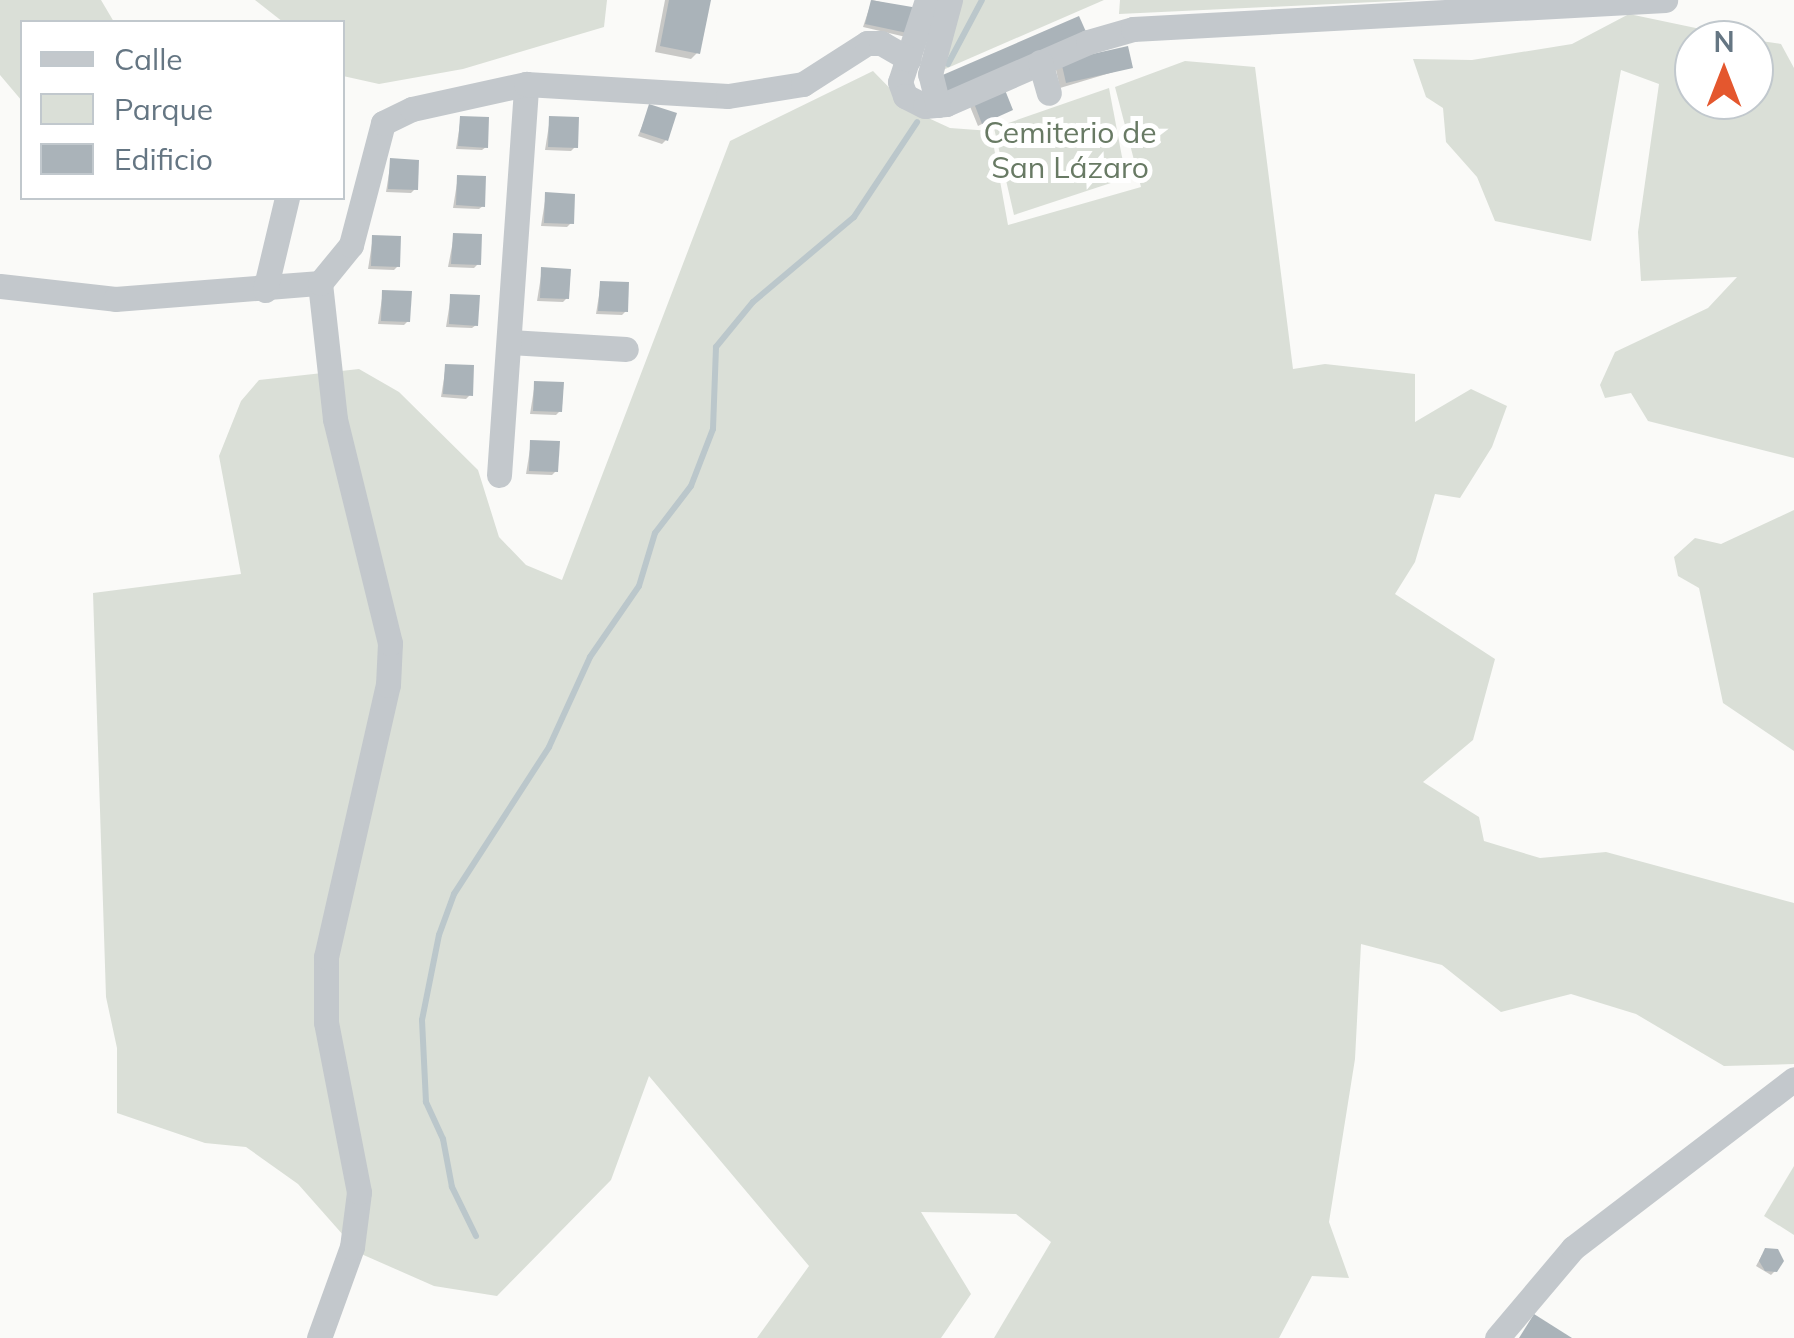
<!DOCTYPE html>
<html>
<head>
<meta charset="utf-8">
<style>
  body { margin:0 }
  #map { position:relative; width:1794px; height:1338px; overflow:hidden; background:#fafaf8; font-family:Mulish,sans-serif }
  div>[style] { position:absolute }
  .green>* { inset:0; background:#dadfd7 }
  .shadow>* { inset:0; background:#0003 }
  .stream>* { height:6px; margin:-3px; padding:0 3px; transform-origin:3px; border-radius:3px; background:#bbc7cb }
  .building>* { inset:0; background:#aab3b9 }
  .minor>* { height:25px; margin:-12.5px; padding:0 12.5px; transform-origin:12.5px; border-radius:12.5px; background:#c3c8cc }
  span { translate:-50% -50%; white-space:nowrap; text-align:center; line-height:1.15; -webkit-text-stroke:10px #fff; paint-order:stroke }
  .park-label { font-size:30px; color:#687a64 }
  .legend { position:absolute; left:20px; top:20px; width:325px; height:180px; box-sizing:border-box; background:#fff; border:2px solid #c1c8cd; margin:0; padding:12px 18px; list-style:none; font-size:30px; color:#657683 }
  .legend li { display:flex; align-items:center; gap:20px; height:50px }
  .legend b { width:50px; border:2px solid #c1c8cd }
  .north { position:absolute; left:1674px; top:20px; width:100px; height:100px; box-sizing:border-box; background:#fff; border:2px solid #c1c8cd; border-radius:50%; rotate:0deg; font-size:28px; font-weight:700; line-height:40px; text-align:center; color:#657683 }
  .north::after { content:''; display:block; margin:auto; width:35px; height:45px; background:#e4572e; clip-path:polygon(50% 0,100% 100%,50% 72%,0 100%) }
</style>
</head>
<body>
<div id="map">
  <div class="green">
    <div style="clip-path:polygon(0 0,101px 0,114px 22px,22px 22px,22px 101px,0 75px)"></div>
    <div style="clip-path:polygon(255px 0,607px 0,604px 27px,463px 69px,379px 84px,343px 76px,342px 22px,283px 22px)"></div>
    <div style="clip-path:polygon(941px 0,1104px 0,936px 73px)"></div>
    <div style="clip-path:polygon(1120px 0,1417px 0,1119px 14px)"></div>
    <div style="clip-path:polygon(1629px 14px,1753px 40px,1694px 40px,1694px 100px,1754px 100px,1754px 40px,1781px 44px,1794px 68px,1794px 458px,1648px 421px,1631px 393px,1605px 398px,1600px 385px,1615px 352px,1708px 308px,1737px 277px,1641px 281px,1638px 232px,1659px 84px,1621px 70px,1591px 241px,1495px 221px,1477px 177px,1446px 142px,1443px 108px,1426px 97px,1413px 59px,1472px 60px,1572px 44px)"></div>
    <div style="clip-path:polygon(1185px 61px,1255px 67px,1293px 369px,1325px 364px,1415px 374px,1415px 422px,1471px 389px,1507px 406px,1492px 447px,1460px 498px,1435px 494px,1415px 562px,1395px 594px,1495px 659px,1473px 740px,1423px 782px,1479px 817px,1484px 841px,1540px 858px,1606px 852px,1794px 903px,1794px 1064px,1724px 1066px,1636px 1014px,1571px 994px,1501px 1012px,1442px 965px,1361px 944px,1355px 1059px,1329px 1222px,1349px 1278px,1312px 1276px,1279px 1338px,994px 1338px,1051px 1242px,1016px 1214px,921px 1212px,971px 1294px,941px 1338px,757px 1338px,809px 1266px,649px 1076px,611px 1180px,497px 1296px,434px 1286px,359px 1253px,298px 1184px,246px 1147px,205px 1143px,117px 1113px,117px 1048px,106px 997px,93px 593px,241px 574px,219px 456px,241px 401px,259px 380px,359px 369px,399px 392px,478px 470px,499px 537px,526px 565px,562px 580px,730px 141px,873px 71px,911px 110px,950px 128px,991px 131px,1008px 225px,1141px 187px,1115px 87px)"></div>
    <div style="clip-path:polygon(1109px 88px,1126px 178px,1014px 215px,994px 128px)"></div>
    <div style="clip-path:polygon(1794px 510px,1794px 751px,1723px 703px,1699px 588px,1678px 576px,1674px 557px,1695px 538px,1721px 544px)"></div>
    <div style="clip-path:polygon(1794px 1166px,1794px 1235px,1764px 1216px)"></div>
  </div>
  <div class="shadow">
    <div style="clip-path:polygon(665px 0,700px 0,697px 53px,691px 59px,655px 52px)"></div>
    <div style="clip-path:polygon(872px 0,915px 10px,906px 37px,863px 27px)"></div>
    <div style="clip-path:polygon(1062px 63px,1130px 67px,1060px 88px,1056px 70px)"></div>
    <div style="clip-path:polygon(969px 104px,1010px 110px,978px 126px)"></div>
    <div style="clip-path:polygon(650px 107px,666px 140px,662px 144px,638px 136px)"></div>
    <div style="clip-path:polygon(461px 118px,486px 147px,482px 150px,456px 149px)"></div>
    <div style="clip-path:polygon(550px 119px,575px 147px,571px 151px,545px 150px)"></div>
    <div style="clip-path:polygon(391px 161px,415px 189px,411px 193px,386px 192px)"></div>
    <div style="clip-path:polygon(458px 177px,483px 206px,479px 209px,453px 208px)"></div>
    <div style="clip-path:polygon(546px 195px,571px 223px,567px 227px,541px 226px)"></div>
    <div style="clip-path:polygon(454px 236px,478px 264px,474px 268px,448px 267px)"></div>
    <div style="clip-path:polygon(373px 237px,398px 266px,394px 270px,368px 269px)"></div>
    <div style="clip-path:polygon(542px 270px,567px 298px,563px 302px,537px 301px)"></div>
    <div style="clip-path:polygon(601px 283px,626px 311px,622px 315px,596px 314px)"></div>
    <div style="clip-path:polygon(383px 292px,408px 321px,404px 325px,378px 324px)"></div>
    <div style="clip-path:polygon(451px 296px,476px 325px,472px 328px,446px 327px)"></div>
    <div style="clip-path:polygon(446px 366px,470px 395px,466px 399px,441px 397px)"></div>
    <div style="clip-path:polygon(535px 383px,560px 411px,556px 415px,530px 414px)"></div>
    <div style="clip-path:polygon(531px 443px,556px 471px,552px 475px,526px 474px)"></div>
    <div style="clip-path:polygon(1762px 1255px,1775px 1271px,1771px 1275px,1756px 1266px)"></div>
  </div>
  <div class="stream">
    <div style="left:948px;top:64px;width:72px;rotate:-62deg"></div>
    <div style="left:476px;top:1236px;width:55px;rotate:-116.1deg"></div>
    <div style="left:452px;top:1187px;width:49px;rotate:-100.6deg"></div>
    <div style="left:443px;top:1139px;width:41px;rotate:-114.7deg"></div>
    <div style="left:426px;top:1102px;width:82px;rotate:-92.8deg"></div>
    <div style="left:422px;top:1020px;width:87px;rotate:-78.7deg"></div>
    <div style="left:439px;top:935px;width:44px;rotate:-69.9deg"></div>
    <div style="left:454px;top:894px;width:175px;rotate:-57.1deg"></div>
    <div style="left:549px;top:747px;width:99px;rotate:-65.5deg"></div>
    <div style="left:590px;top:657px;width:86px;rotate:-55.4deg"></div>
    <div style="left:639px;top:586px;width:55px;rotate:-73.2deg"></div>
    <div style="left:655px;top:533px;width:59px;rotate:-52.5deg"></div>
    <div style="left:691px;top:486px;width:61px;rotate:-68.9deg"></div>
    <div style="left:713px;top:429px;width:82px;rotate:-87.9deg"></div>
    <div style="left:716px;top:347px;width:58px;rotate:-50.6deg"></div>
    <div style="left:753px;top:302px;width:132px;rotate:-40.1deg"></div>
    <div style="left:854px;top:217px;width:114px;rotate:-56.4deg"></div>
  </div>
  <div class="building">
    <div style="clip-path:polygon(669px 0,711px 0,700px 54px,660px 46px)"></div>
    <div style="clip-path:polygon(871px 0,918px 8px,912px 34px,865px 24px)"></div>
    <div style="clip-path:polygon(1079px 16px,1087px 34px,946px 95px,938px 77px)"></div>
    <div style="clip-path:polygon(1128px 46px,1133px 68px,1066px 83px,1061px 61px)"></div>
    <div style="clip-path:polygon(1003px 85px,1013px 110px,982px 124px,972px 98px)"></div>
    <div style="clip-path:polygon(649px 104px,677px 113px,668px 141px,640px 132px)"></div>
    <div style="clip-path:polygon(460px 116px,489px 117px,488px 148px,458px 146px)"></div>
    <div style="clip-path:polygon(549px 116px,579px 117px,578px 148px,548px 147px)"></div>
    <div style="clip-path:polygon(390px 158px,419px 160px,418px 190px,388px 189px)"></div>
    <div style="clip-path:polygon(457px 175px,486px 176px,485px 207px,456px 205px)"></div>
    <div style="clip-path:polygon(545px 192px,575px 194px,574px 224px,544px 223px)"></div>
    <div style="clip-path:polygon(453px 233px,482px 234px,481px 265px,451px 264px)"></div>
    <div style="clip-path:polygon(372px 235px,401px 236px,400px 267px,371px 266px)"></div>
    <div style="clip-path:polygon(541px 267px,571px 269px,569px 299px,540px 298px)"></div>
    <div style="clip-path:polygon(600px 281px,629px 282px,628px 312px,598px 311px)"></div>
    <div style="clip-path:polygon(382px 290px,412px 291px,410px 322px,381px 321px)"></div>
    <div style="clip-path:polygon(450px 294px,480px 295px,478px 326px,449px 324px)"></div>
    <div style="clip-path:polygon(445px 364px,474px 365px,473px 396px,443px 394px)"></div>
    <div style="clip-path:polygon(534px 381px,564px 382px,562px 412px,533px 411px)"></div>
    <div style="clip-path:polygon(530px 440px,560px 441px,558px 472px,529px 471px)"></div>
    <div style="clip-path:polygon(1765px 1248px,1778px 1249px,1784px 1261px,1777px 1272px,1765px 1271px,1759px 1261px)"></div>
    <div style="clip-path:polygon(1534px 1314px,1572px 1338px,1519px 1338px)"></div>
  </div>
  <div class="minor">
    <div style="left:927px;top:0;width:86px;rotate:108.2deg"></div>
    <div style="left:900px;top:82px;width:15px;rotate:70deg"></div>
    <div style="left:905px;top:96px;width:22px;rotate:27deg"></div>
    <div style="left:925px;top:106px;width:21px;rotate:-5deg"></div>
    <div style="left:946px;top:104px;width:155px;rotate:-23.6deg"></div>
    <div style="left:1088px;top:42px;width:47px;rotate:-16.1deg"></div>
    <div style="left:1133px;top:29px;width:533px;rotate:-3.12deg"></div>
    <div style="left:1040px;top:62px;width:32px;rotate:74deg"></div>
    <div style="left:938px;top:105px;width:32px;rotate:-104deg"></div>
    <div style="left:930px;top:74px;width:77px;rotate:-74.9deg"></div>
    <div style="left:0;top:286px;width:116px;rotate:6.4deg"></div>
    <div style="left:115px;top:299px;width:206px;rotate:-4.5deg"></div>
    <div style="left:265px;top:290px;width:95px;rotate:-76.6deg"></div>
    <div style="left:510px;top:342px;width:116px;rotate:3.5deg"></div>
    <div style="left:499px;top:475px;width:392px;rotate:-86deg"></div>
    <div style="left:319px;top:1338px;width:97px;rotate:-70.1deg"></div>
    <div style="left:352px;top:1247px;width:55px;rotate:-82.7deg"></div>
    <div style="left:359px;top:1192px;width:173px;rotate:-101deg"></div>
    <div style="left:326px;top:1022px;width:65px;rotate:-90deg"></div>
    <div style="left:326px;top:957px;width:279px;rotate:-77.2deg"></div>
    <div style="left:388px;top:685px;width:42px;rotate:-87.3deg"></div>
    <div style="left:390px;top:643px;width:231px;rotate:-103.8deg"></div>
    <div style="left:335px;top:419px;width:137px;rotate:-96.3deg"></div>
    <div style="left:320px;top:283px;width:49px;rotate:-50.8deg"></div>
    <div style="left:351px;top:245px;width:126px;rotate:-75.3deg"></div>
    <div style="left:383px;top:123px;width:32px;rotate:-26deg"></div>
    <div style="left:412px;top:109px;width:117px;rotate:-12.4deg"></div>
    <div style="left:526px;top:84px;width:202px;rotate:3.4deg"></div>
    <div style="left:728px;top:96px;width:76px;rotate:-9.1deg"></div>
    <div style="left:803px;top:84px;width:76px;rotate:-32.6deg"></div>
    <div style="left:867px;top:43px;width:14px"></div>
    <div style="left:881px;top:43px;width:32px;rotate:30deg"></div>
    <div style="left:1497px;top:1338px;width:118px;rotate:-49.8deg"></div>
    <div style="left:1573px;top:1248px;width:278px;rotate:-37.4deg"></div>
  </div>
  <div class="park-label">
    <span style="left:1070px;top:149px">Cemiterio de<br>San Lázaro</span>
  </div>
  <ul class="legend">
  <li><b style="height:12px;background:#c3c8cc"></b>Calle</li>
  <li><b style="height:28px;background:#dadfd7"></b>Parque</li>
  <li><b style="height:28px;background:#aab3b9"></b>Edificio</li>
  </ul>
  <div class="north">N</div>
</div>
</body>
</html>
